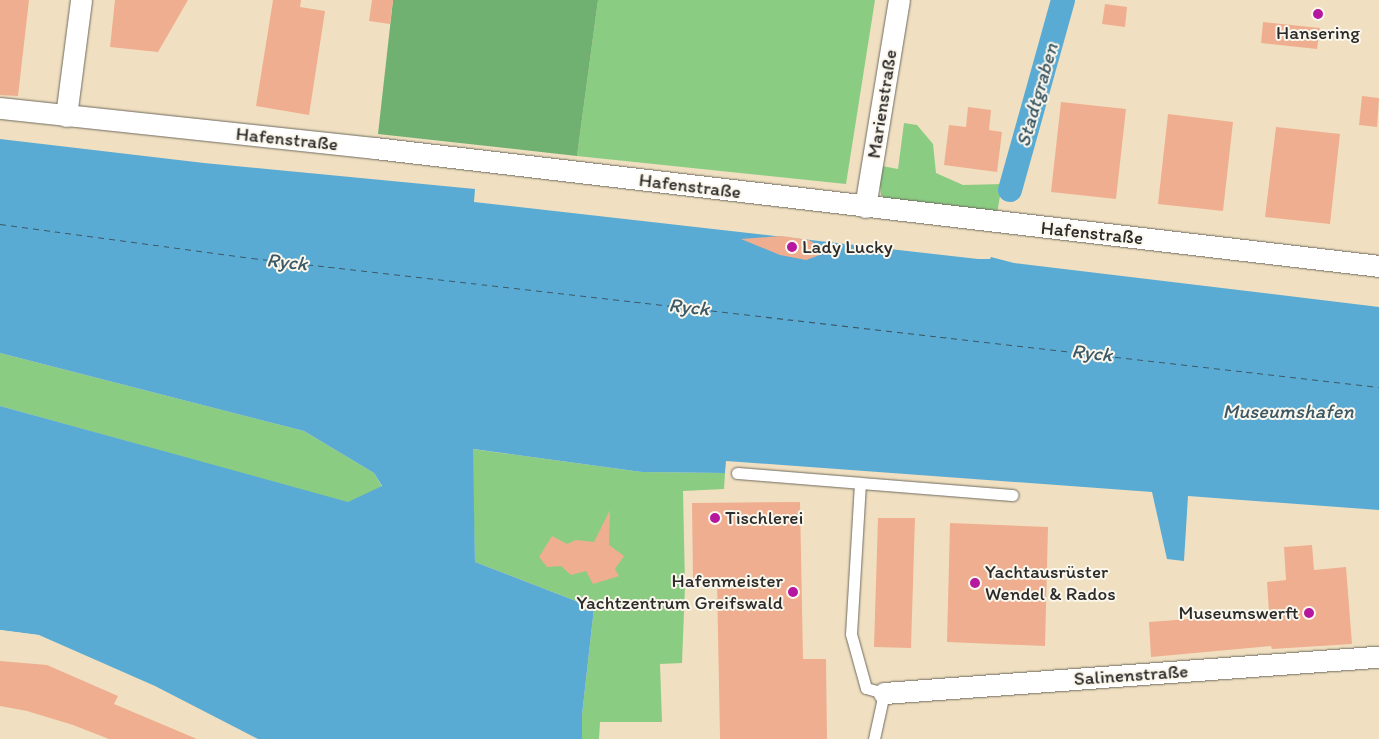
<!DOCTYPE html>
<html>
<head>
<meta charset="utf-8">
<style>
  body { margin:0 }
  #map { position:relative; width:1379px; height:739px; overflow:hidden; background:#f0e0c1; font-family:Itim,sans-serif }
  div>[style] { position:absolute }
  .green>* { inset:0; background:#8bcc83 }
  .forest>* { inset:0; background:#70b071 }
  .water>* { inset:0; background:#5aabd4 }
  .pier>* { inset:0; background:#f0e0c1 }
  .canal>* { height:24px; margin:-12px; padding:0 12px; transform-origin:12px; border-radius:12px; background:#5aabd4 }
  .ferry>* { height:1px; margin-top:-0.5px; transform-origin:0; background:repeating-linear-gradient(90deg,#3b5866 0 6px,transparent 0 11px) }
  .building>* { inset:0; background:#efae8f }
  .roads { filter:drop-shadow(0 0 1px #706a60) drop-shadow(0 0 1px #706a60) }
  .service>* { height:11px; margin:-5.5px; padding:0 5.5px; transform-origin:5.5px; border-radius:5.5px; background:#fff }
  .minor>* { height:21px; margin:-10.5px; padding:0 10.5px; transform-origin:10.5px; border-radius:10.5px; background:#fff }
  .dots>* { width:14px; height:14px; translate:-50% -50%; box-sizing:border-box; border:2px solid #fbf7ec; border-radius:50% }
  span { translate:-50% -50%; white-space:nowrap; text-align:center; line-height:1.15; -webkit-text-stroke:4px #fbf7ec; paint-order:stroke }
  .poi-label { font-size:19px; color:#2b2b2b }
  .left { translate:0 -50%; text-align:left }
  .right { translate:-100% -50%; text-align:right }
  .street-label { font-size:19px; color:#2b2b2b }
  .water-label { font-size:20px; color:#3b5866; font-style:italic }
</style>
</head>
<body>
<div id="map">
  <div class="green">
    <div style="clip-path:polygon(598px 0,875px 0,846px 184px,577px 156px)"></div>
    <div style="clip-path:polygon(904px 123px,917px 125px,933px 144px,936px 173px,963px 185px,1002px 184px,997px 214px,891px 203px,881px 195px,879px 176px,882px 166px,898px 169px)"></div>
    <div style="clip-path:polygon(0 353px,304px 431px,374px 473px,382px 487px,349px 503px,0 406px)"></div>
    <div style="clip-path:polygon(472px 449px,642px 472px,725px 473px,724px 489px,683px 491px,685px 586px,682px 663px,660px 664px,662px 722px,600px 722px,599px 739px,582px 739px,582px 715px,594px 608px,475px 562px)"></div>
  </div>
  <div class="forest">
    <div style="clip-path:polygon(393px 0,598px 0,577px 156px,378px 134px)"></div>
  </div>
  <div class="water">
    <div style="clip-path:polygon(0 139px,204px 163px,475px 189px,474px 202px,978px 259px,990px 259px,991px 257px,1014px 263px,1379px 307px,1379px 510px,1188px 496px,1184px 561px,1167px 559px,1152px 492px,726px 461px,725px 473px,642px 472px,473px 449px,475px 562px,594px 608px,582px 715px,582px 739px,258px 739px,155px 686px,39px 635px,0 630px,0 406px,348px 502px,382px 486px,374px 473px,304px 431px,0 353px)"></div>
  </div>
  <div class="pier">
    <div style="clip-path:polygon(0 630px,38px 635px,99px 663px,38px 637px,0 633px)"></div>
  </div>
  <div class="canal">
    <div style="left:1010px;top:190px;width:197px;rotate:-74.4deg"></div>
  </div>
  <div class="ferry">
    <div style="left:0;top:224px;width:254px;rotate:7.7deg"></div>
    <div style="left:252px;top:258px;width:1134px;rotate:6.53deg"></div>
  </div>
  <div class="building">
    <div style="clip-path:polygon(0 0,29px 0,18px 96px,0 95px)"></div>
    <div style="clip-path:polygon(115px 0,188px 0,158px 52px,110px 47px)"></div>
    <div style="clip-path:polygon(273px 0,301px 0,300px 7px,325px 11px,309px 115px,256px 106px)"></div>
    <div style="clip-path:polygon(372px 0,393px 0,390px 24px,369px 21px)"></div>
    <div style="clip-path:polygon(1105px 4px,1127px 7px,1125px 27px,1102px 24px)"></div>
    <div style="clip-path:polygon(1263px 22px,1320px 28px,1317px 49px,1261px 43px)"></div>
    <div style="clip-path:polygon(1362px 96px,1379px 98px,1377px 127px,1359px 125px)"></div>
    <div style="clip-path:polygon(1061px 102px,1126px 109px,1116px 199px,1051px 192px)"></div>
    <div style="clip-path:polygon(968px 107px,991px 110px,989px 130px,1002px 132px,997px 172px,944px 165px,949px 125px,966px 127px)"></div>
    <div style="clip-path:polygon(1168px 114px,1233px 122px,1223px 211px,1158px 204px)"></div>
    <div style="clip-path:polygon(1276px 127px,1340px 134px,1330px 224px,1265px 217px)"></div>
    <div style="clip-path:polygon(782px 236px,809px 240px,828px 252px,806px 260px,780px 255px,741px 239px)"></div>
    <div style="clip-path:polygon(800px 502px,803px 659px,826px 659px,827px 739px,720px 739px,717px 580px,693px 581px,692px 503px)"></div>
    <div style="clip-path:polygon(610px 510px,609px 545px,624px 556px,615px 569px,619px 576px,593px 584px,586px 571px,571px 575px,561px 566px,547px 567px,539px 557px,552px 536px,567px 544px,576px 540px,594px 542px)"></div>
    <div style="clip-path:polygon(878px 518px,915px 518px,911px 648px,874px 647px)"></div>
    <div style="clip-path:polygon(950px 523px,1048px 527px,1045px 646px,947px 642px)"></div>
    <div style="clip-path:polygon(1312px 545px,1314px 570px,1346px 567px,1352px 644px,1272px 649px,1271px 646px,1151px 657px,1149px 622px,1269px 613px,1267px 582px,1286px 580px,1284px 547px)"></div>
    <div style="clip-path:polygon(0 661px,47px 665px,118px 696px,114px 704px,197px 739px,109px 739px,73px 725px,27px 711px,0 706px)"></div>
  </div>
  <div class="roads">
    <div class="service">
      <div style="left:737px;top:473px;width:123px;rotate:4.6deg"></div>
      <div style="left:860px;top:483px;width:151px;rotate:93.4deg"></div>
      <div style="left:851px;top:634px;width:56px;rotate:74.5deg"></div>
      <div style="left:866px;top:688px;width:19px;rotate:16deg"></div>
      <div style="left:884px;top:693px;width:47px;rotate:102.3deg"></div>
      <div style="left:860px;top:483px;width:153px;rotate:4.5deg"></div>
    </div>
    <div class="minor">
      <div style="left:0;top:108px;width:377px;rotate:6.1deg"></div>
      <div style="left:375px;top:148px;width:1011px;rotate:6.7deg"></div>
      <div style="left:66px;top:116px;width:117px;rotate:-82.6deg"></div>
      <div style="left:865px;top:207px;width:210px;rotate:-80.7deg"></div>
      <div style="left:884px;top:693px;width:496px;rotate:-4.2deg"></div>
    </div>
  </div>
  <div class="dots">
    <div style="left:1318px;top:14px;background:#b5179e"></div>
    <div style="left:792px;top:247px;background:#b5179e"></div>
    <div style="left:715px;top:518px;background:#b5179e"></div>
    <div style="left:975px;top:583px;background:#b5179e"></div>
    <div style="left:793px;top:592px;background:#b5179e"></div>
    <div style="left:1309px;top:613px;background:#b5179e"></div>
  </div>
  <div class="poi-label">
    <span style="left:1318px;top:33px">Hansering</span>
    <span class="left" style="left:802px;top:247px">Lady Lucky</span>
    <span class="left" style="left:725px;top:518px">Tischlerei</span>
    <span class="left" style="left:985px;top:583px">Yachtausrüster<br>Wendel &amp; Rados</span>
    <span class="right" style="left:783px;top:592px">Hafenmeister<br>Yachtzentrum Greifswald</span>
    <span class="right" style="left:1299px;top:613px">Museumswerft</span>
  </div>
  <div class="street-label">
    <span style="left:882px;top:104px;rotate:-81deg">Marienstraße</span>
    <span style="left:287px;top:139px;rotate:6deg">Hafenstraße</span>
    <span style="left:690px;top:186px;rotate:7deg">Hafenstraße</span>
    <span style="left:1092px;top:233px;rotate:6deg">Hafenstraße</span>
    <span style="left:1131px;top:675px;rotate:-4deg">Salinenstraße</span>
  </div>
  <div class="water-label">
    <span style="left:1037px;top:95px;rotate:-74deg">Stadtgraben</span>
    <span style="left:287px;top:262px;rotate:6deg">Ryck</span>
    <span style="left:689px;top:307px;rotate:6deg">Ryck</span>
    <span style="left:1092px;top:353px;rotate:6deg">Ryck</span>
    <span style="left:1288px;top:411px">Museumshafen</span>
  </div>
</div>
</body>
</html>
